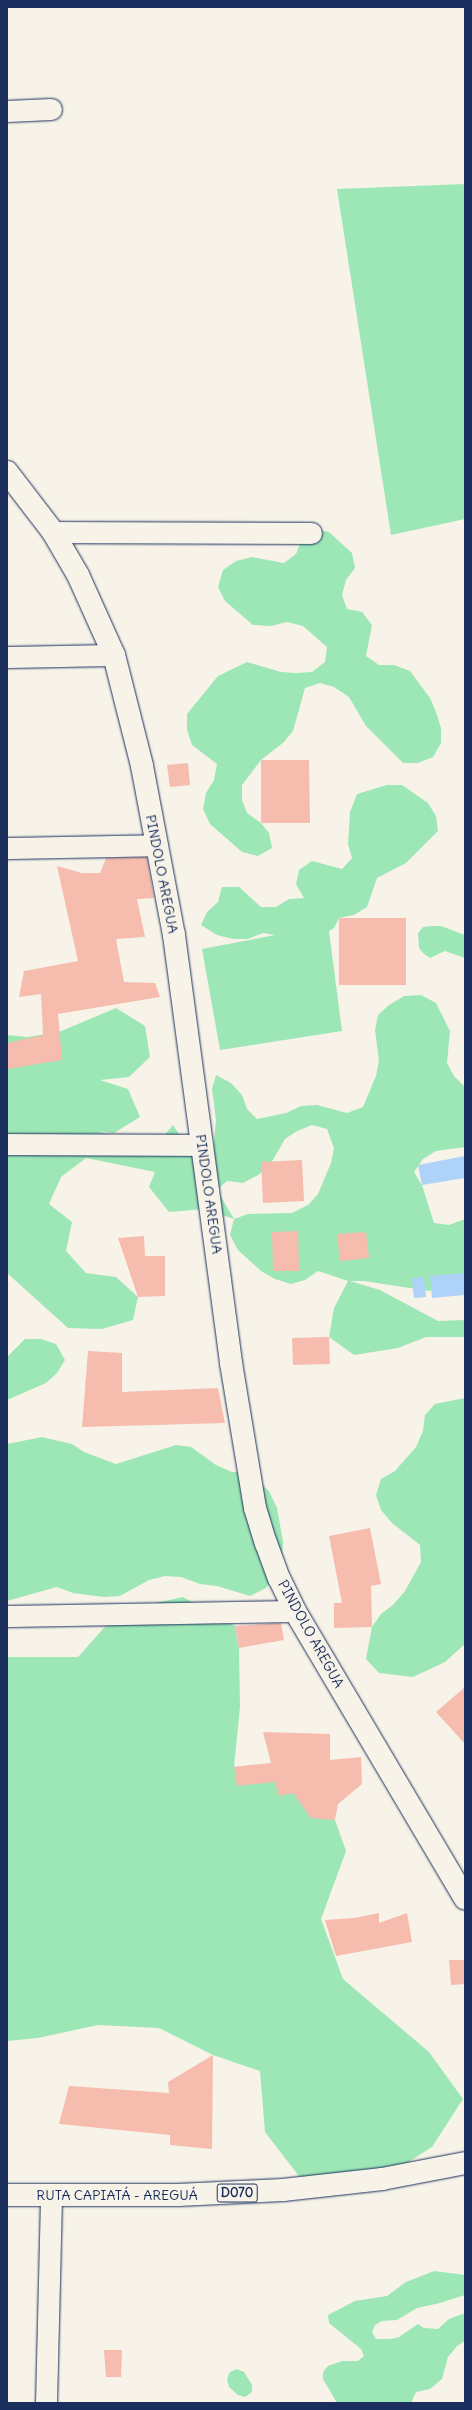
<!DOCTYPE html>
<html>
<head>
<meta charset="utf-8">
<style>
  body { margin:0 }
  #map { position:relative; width:472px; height:2410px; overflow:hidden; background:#f7f3e8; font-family:Delius,sans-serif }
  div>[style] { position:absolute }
  .green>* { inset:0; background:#9de7b6 }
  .water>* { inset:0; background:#afd3f8 }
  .building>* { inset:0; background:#f6bcae }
  .roads { filter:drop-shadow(0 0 1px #1b2f5e) drop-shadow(0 0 1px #1b2f5e) }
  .minor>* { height:21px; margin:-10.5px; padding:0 10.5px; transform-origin:10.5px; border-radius:10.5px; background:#f7f3e8 }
  .major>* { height:22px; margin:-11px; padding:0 11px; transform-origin:11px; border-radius:11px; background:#f7f3e8 }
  span { translate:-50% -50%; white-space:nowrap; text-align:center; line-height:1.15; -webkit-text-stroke:3.5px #f7f3e8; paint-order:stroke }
  .shield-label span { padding:1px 3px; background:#f7f3e8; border:1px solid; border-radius:3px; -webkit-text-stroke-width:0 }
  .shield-label { font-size:13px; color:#1b2f5e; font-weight:700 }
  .street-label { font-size:14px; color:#1b2f5e }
  .frame { position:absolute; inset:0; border:8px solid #1b2f5e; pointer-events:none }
</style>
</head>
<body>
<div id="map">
  <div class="green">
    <div style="clip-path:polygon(465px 184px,465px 519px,391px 535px,337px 189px)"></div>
    <div style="clip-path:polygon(314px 529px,329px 532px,352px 553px,355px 568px,346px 580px,342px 595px,347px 609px,362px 612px,372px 625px,366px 656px,379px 665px,394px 665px,410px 671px,430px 698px,436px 712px,441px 728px,441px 743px,433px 757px,418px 763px,403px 763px,366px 726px,349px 697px,334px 687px,320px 683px,305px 688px,293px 731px,284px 742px,261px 760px,242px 785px,242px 800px,247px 813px,261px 823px,269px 833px,272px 848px,258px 856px,242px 852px,210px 824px,203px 809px,206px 793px,214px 780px,217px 764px,192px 745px,187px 730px,187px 714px,218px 676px,247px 662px,281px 672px,296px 673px,312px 672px,325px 662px,327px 647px,303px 626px,287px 622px,271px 626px,253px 625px,225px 601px,218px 587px,223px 570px,236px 561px,252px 557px,284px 563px,296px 554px,302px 539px)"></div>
    <div style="clip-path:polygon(387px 785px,402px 785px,428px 803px,436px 816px,438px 831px,406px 863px,377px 878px,367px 907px,354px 915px,339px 918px,334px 928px,329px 931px,342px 1031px,220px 1050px,202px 949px,275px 935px,263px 933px,248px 939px,233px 939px,217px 935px,201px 925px,207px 912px,218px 902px,222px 887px,239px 887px,261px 907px,276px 907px,289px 899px,304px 898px,296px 884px,299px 870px,312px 861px,342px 869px,352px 858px,348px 844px,350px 812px,357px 794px)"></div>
    <div style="clip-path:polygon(432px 926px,441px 926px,465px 935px,465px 958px,445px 951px,430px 958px,424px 954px,419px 948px,418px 933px,423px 927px)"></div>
    <div style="clip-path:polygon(evenodd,421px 995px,436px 1003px,450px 1031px,447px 1063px,454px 1076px,465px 1087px,465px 1147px,436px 1151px,423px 1159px,414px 1172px,422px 1185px,434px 1223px,449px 1225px,465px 1219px,465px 1281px,444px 1288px,429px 1291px,364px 1281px,350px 1281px,380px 1290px,438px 1321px,465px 1320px,465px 1337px,426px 1337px,398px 1348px,354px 1355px,329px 1337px,334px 1308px,348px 1281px,318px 1271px,305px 1280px,291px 1284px,275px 1279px,261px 1271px,238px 1250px,230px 1235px,234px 1219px,204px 1209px,169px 1212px,149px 1187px,155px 1172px,86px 1158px,61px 1177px,49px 1204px,72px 1222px,66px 1251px,86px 1273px,116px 1277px,138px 1297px,133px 1320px,102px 1329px,68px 1328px,7px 1273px,7px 1035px,27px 1037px,59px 1032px,116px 1008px,145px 1026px,150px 1057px,129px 1077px,100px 1080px,128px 1089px,140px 1117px,114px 1133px,98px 1131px,153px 1149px,173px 1125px,190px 1151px,213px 1153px,216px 1120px,212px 1089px,216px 1075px,231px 1083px,242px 1095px,247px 1109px,257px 1119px,286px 1113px,301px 1106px,317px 1105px,347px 1113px,363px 1107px,376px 1076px,379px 1061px,375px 1030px,378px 1015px,389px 1005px,404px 996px,421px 995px,312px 1125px,327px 1129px,334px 1148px,331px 1163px,318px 1194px,308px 1205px,292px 1213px,248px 1214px,234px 1219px,217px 1190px,227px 1181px,243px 1183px,258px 1175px,270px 1165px,285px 1139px,297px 1131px,312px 1125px)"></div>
    <div style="clip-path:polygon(25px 1339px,41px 1339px,56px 1344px,65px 1360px,57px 1373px,46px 1383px,7px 1400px,7px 1357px)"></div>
    <div style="clip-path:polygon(465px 1398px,465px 1644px,445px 1662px,413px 1677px,379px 1673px,366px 1659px,372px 1627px,381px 1614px,393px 1605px,405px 1591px,421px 1562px,420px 1545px,392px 1523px,381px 1510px,376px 1495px,381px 1479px,395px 1471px,416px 1447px,423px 1431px,425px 1415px,435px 1404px)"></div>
    <div style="clip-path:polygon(42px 1437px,72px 1444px,84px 1452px,116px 1464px,176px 1445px,191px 1447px,216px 1465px,232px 1472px,247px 1472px,269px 1491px,277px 1508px,283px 1542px,282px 1559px,277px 1575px,266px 1588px,250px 1596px,217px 1586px,200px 1584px,181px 1577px,165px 1576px,149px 1580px,120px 1596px,104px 1597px,73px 1593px,57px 1587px,7px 1601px,7px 1444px)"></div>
    <div style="clip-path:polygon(183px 1597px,235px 1626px,239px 1648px,240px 1707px,234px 1767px,254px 1765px,335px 1820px,346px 1851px,321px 1919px,343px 1979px,429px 2052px,463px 2099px,432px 2147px,382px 2179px,302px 2180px,265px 2132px,260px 2071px,213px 2055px,159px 2028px,98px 2025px,38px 2038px,7px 2041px,7px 1657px,78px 1657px,119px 1611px)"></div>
    <div style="clip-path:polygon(434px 2271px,465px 2275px,465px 2295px,440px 2303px,417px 2308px,397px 2320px,382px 2321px,375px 2325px,372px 2332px,376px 2339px,391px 2339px,399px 2337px,418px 2324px,424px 2328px,438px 2329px,449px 2319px,465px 2313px,465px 2341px,457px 2346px,448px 2357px,442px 2379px,430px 2389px,416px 2392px,411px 2403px,337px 2403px,323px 2379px,323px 2372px,328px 2366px,342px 2361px,358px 2361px,364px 2356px,361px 2349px,329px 2323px,328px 2315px,355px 2301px,387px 2296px,406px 2282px)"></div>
    <div style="clip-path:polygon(237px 2369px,244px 2372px,252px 2385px,252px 2392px,245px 2397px,238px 2395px,229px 2387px,227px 2379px,230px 2372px)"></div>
  </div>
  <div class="water">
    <div style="clip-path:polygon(465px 1156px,465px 1178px,422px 1185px,418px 1165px)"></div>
    <div style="clip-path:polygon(465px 1273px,465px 1295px,432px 1298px,430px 1276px)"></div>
    <div style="clip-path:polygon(424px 1277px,426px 1297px,414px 1298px,412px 1278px)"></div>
  </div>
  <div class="building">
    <div style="clip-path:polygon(261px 760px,309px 760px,310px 823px,261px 823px)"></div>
    <div style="clip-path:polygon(188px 763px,190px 785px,170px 787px,167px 765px)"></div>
    <div style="clip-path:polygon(147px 857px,154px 898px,137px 899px,145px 937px,116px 939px,124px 982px,155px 983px,160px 997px,58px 1014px,62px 1060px,7px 1069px,7px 1043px,43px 1035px,41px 994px,19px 997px,24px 971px,78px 961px,57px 866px,82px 873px,100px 873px,106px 858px)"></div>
    <div style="clip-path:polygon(339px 918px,406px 918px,406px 985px,339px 985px)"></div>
    <div style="clip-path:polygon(302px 1160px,304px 1201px,263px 1203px,261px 1162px)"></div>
    <div style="clip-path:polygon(298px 1231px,299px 1271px,273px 1271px,272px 1232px)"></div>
    <div style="clip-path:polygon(366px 1232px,369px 1258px,340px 1261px,337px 1234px)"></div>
    <div style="clip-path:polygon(144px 1236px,145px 1256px,165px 1256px,165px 1296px,138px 1297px,118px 1238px)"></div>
    <div style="clip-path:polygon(329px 1337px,330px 1364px,293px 1365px,292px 1338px)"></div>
    <div style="clip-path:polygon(88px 1351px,122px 1353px,122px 1392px,218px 1388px,225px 1423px,82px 1427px)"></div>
    <div style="clip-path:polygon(370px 1528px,381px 1584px,371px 1586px,372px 1627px,334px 1628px,334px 1603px,342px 1603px,329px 1536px)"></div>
    <div style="clip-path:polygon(281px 1623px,284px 1640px,239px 1648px,235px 1626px)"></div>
    <div style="clip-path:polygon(465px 1687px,465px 1744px,436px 1712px)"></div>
    <div style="clip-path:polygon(263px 1732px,330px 1734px,330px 1760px,361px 1757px,362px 1784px,338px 1804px,335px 1820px,311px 1818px,293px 1793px,279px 1796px,275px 1782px,237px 1786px,234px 1767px,271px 1763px)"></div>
    <div style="clip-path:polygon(379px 1913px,379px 1923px,407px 1913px,412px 1942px,336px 1956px,325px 1920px,355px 1918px)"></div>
    <div style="clip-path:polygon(449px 1960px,465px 1960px,465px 1984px,451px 1985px)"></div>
    <div style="clip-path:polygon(213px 2055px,212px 2149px,170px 2145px,170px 2135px,59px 2124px,69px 2086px,169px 2093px,168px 2082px)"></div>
    <div style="clip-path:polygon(104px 2350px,122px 2350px,121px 2377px,106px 2377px)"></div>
  </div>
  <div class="roads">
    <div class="minor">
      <div style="left:7px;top:111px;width:44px;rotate:-2.6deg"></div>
      <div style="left:53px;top:532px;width:258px;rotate:0.2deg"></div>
      <div style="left:7px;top:657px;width:107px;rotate:-1.1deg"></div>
      <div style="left:7px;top:848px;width:150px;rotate:-1.1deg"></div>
      <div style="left:7px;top:1144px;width:195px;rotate:0.3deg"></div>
      <div style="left:7px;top:1616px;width:288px;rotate:-1deg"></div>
      <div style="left:46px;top:2403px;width:208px;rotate:-88.6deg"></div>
    </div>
    <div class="major">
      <div style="left:7px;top:472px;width:76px;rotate:52.5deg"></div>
      <div style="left:53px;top:532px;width:50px;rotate:59.8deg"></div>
      <div style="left:78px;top:575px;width:88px;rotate:65.8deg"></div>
      <div style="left:114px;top:655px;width:114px;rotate:75.8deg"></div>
      <div style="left:142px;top:766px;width:172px;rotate:79.3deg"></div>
      <div style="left:174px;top:935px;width:432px;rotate:82.4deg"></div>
      <div style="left:231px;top:1363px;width:147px;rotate:80.6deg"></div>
      <div style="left:255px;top:1508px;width:37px;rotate:73deg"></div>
      <div style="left:266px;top:1543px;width:37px;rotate:70deg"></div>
      <div style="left:279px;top:1578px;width:37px;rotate:64deg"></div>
      <div style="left:295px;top:1611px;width:334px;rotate:59.4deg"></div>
      <div style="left:7px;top:2195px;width:171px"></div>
      <div style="left:178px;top:2195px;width:105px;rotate:-2.7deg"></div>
      <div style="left:283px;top:2190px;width:100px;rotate:-6.3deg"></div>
      <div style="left:382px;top:2179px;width:85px;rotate:-10.9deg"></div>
    </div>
  </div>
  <div class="shield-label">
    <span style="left:237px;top:2193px">D070</span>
  </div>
  <div class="street-label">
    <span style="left:162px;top:874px;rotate:79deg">PINDOLO AREGUA</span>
    <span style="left:209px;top:1194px;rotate:82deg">PINDOLO AREGUA</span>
    <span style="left:311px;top:1634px;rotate:61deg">PINDOLO AREGUA</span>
    <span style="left:117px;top:2195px">RUTA CAPIATÁ - AREGUÁ</span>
  </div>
  <div class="frame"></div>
</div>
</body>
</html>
